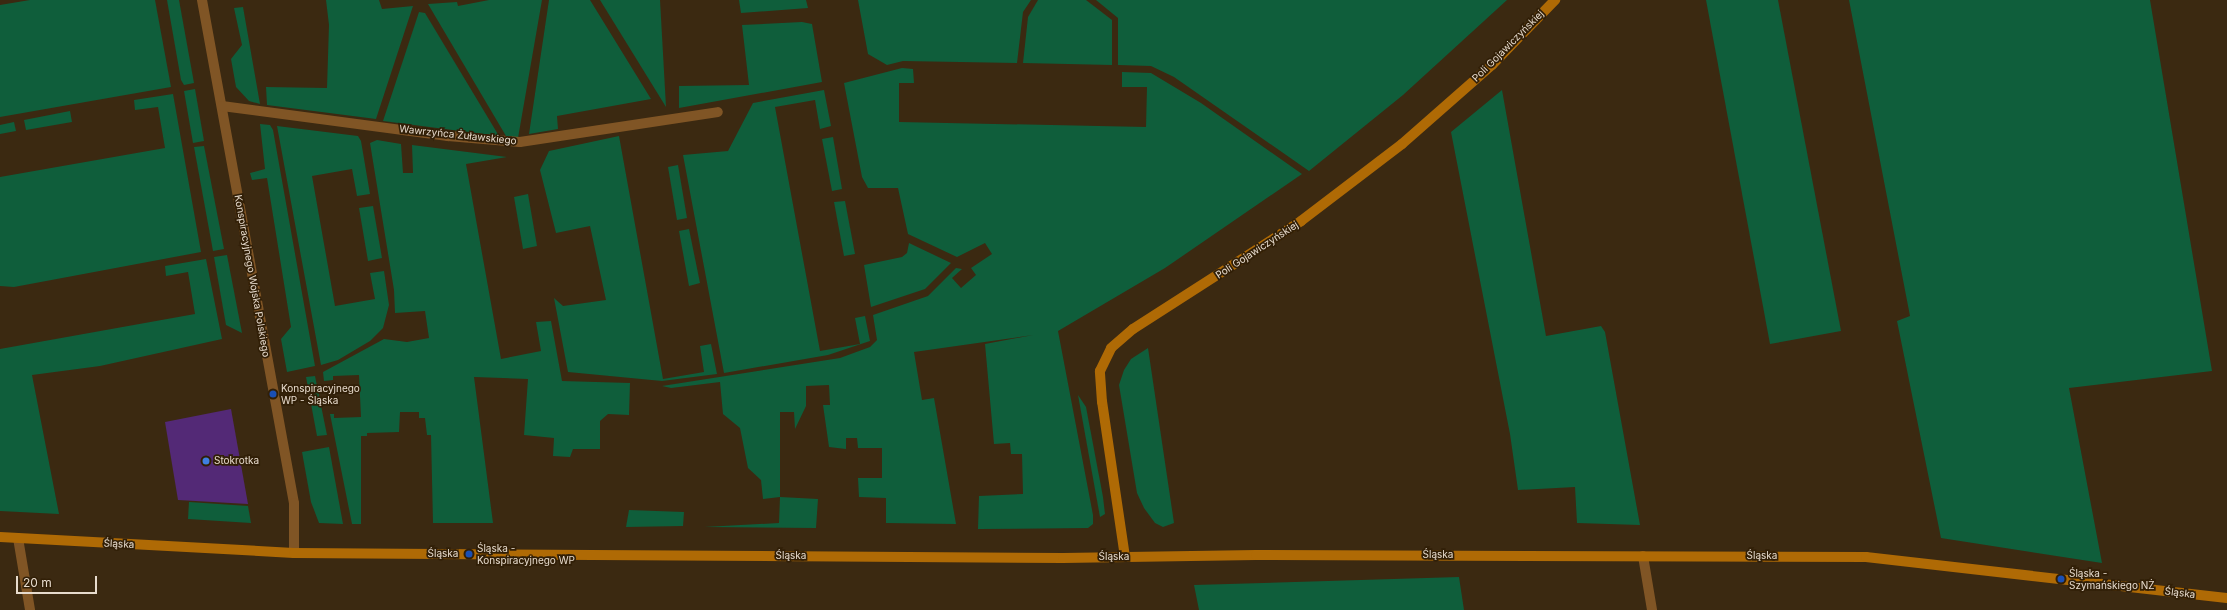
<!DOCTYPE html>
<html>
<head>
<meta charset="utf-8">
<style>
  body { margin:0 }
  #map { position:relative; width:2227px; height:610px; overflow:hidden; background:#3b2911; font-family:Inter,sans-serif }
  div>[style] { position:absolute }
  .green>* { inset:0; background:#0f5e3b }
  .building>* { inset:0; background:#532976 }
  .street>* { height:10px; margin:-5px; padding:0 5px; transform-origin:5px; border-radius:5px; background:#805525 }
  .secondary>* { height:10px; margin:-5px; padding:0 5px; transform-origin:5px; border-radius:5px; background:#af6a05 }
  .dots>* { width:11px; height:11px; translate:-50% -50%; box-sizing:border-box; border:2px solid #311f07; border-radius:50% }
  span { translate:-50% -50%; white-space:nowrap; text-align:center; line-height:1.15; -webkit-text-stroke:3.5px #311f07; paint-order:stroke }
  .street-label { font-size:10px; color:#e7dbcd }
  .poi-label { font-size:10px; color:#e7dbcd }
  .left { translate:0 -50%; text-align:left }
  .scale { position:absolute; left:16px; top:576px; width:81px; height:18px; box-sizing:border-box; border:2px solid #e7dbcd; border-top:0; padding-left:5px; font-size:12px; line-height:14px; white-space:nowrap; color:#e7dbcd; -webkit-text-stroke:3px #311f07; paint-order:stroke }
</style>
</head>
<body>
<div id="map">
  <div class="green">
    <div style="clip-path:polygon(30px 0,155px 0,171px 87px,0 117px,0 5px)"></div>
    <div style="clip-path:polygon(167px 0,179px 0,194px 83px,184px 85px,181px 80px)"></div>
    <div style="clip-path:polygon(326px 0,379px 0,382px 9px,413px 6px,376px 119px,267px 105px,266px 87px,327px 88px,329px 25px)"></div>
    <div style="clip-path:polygon(489px 0,542px 0,518px 138px,506px 136px,428px 4px,457px 2px,458px 6px)"></div>
    <div style="clip-path:polygon(549px 0,590px 0,651px 99px,557px 116px,558px 129px,529px 134px)"></div>
    <div style="clip-path:polygon(600px 0,660px 0,666px 107px)"></div>
    <div style="clip-path:polygon(739px 0,806px 0,808px 8px,741px 13px)"></div>
    <div style="clip-path:polygon(858px 0,1031px 0,1023px 12px,1017px 63px,903px 61px,887px 65px,868px 54px)"></div>
    <div style="clip-path:polygon(1038px 0,1086px 0,1112px 20px,1112px 65px,1023px 63px,1028px 17px)"></div>
    <div style="clip-path:polygon(1096px 0,1507px 0,1403px 95px,1309px 171px,1174px 77px,1151px 66px,1118px 65px,1118px 18px)"></div>
    <div style="clip-path:polygon(1706px 0,1778px 0,1841px 331px,1770px 344px)"></div>
    <div style="clip-path:polygon(1849px 0,2150px 0,2212px 371px,2069px 388px,2102px 563px,1941px 538px,1897px 321px,1910px 316px)"></div>
    <div style="clip-path:polygon(243px 7px,260px 104px,249px 101px,236px 87px,231px 59px,242px 45px,234px 8px)"></div>
    <div style="clip-path:polygon(419px 12px,425px 13px,499px 136px,383px 121px)"></div>
    <div style="clip-path:polygon(802px 22px,812px 24px,822px 82px,679px 108px,679px 86px,749px 85px,742px 25px)"></div>
    <div style="clip-path:polygon(902px 68px,913px 69px,914px 83px,899px 83px,899px 122px,1146px 127px,1147px 87px,1122px 87px,1122px 72px,1151px 73px,1201px 103px,1302px 174px,1165px 268px,1058px 331px,1093px 515px,1093px 524px,1088px 528px,978px 529px,979px 496px,1023px 494px,1022px 454px,1011px 454px,1010px 443px,994px 444px,985px 344px,1033px 335px,914px 352px,922px 400px,934px 398px,956px 524px,886px 523px,886px 498px,859px 497px,858px 478px,882px 478px,882px 448px,858px 448px,857px 438px,846px 438px,846px 449px,829px 447px,823px 405px,830px 405px,829px 385px,806px 386px,806px 406px,795px 429px,794px 412px,780px 412px,780px 497px,818px 499px,816px 528px,704px 527px,779px 523px,780px 497px,763px 499px,761px 480px,748px 468px,740px 428px,723px 414px,720px 382px,671px 388px,662px 386px,840px 358px,870px 347px,877px 340px,873px 315px,928px 296px,956px 268px,962px 269px,952px 278px,961px 288px,976px 275px,971px 268px,992px 254px,985px 243px,957px 257px,908px 234px,898px 188px,868px 188px,862px 177px,844px 83px)"></div>
    <div style="clip-path:polygon(195px 89px,204px 141px,193px 143px,184px 91px)"></div>
    <div style="clip-path:polygon(824px 90px,831px 126px,820px 129px,815px 100px,775px 107px,820px 351px,860px 344px,855px 318px,865px 316px,870px 341px,828px 355px,724px 373px,683px 155px,728px 151px,753px 103px)"></div>
    <div style="clip-path:polygon(1502px 90px,1546px 336px,1601px 326px,1605px 332px,1640px 525px,1577px 523px,1575px 487px,1518px 490px,1510px 434px,1451px 132px)"></div>
    <div style="clip-path:polygon(173px 94px,201px 252px,14px 287px,0 286px,0 177px,165px 148px,158px 107px,135px 110px,134px 100px)"></div>
    <div style="clip-path:polygon(70px 111px,72px 122px,26px 130px,24px 120px)"></div>
    <div style="clip-path:polygon(14px 122px,16px 131px,0 134px,0 125px)"></div>
    <div style="clip-path:polygon(260px 124px,270px 125px,273px 130px,315px 366px,287px 372px,281px 339px,291px 327px,267px 178px,252px 180px,250px 173px,265px 169px)"></div>
    <div style="clip-path:polygon(277px 126px,358px 136px,361px 141px,370px 194px,357px 196px,352px 169px,312px 176px,335px 306px,375px 299px,370px 273px,384px 271px,389px 305px,383px 328px,370px 341px,338px 360px,321px 365px)"></div>
    <div style="clip-path:polygon(619px 136px,663px 379px,704px 372px,700px 346px,711px 344px,717px 374px,662px 381px,568px 372px,554px 298px,563px 306px,606px 300px,590px 226px,556px 233px,540px 170px,549px 151px)"></div>
    <div style="clip-path:polygon(833px 137px,842px 189px,832px 191px,822px 139px)"></div>
    <div style="clip-path:polygon(377px 140px,401px 144px,403px 173px,413px 173px,412px 145px,507px 157px,466px 164px,501px 359px,541px 351px,536px 322px,551px 321px,562px 381px,630px 383px,629px 415px,608px 414px,600px 421px,600px 449px,573px 449px,570px 457px,553px 456px,554px 438px,524px 435px,528px 379px,474px 377px,493px 523px,433px 523px,431px 435px,427px 435px,425px 418px,419px 418px,419px 412px,400px 412px,399px 432px,367px 433px,367px 436px,361px 436px,361px 524px,352px 524px,330px 414px,334px 414px,334px 418px,361px 417px,359px 375px,333px 376px,333px 380px,324px 381px,323px 372px,384px 339px,407px 342px,429px 338px,425px 311px,395px 313px,394px 290px,370px 143px)"></div>
    <div style="clip-path:polygon(204px 146px,224px 249px,213px 251px,194px 147px)"></div>
    <div style="clip-path:polygon(678px 165px,687px 218px,677px 220px,668px 167px)"></div>
    <div style="clip-path:polygon(528px 194px,537px 246px,523px 249px,514px 197px)"></div>
    <div style="clip-path:polygon(845px 201px,855px 254px,844px 256px,834px 202px)"></div>
    <div style="clip-path:polygon(373px 206px,382px 258px,368px 261px,359px 208px)"></div>
    <div style="clip-path:polygon(689px 229px,700px 283px,689px 286px,679px 231px)"></div>
    <div style="clip-path:polygon(909px 243px,951px 263px,925px 289px,871px 307px,864px 265px,902px 257px,907px 253px)"></div>
    <div style="clip-path:polygon(227px 255px,242px 333px,226px 325px,214px 257px)"></div>
    <div style="clip-path:polygon(206px 259px,222px 339px,100px 366px,32px 375px,59px 514px,0 511px,0 349px,195px 314px,188px 272px,166px 276px,165px 266px)"></div>
    <div style="clip-path:polygon(1148px 348px,1174px 523px,1163px 527px,1155px 523px,1144px 508px,1137px 493px,1119px 385px,1124px 370px,1131px 359px)"></div>
    <div style="clip-path:polygon(315px 376px,327px 435px,317px 436px,306px 377px)"></div>
    <div style="clip-path:polygon(1078px 395px,1086px 407px,1103px 497px,1105px 514px,1100px 517px)"></div>
    <div style="clip-path:polygon(329px 447px,343px 524px,319px 523px,311px 502px,302px 452px)"></div>
    <div style="clip-path:polygon(189px 502px,248px 506px,251px 523px,188px 519px)"></div>
    <div style="clip-path:polygon(629px 510px,684px 512px,683px 526px,626px 527px)"></div>
    <div style="clip-path:polygon(1459px 577px,1464px 610px,1199px 610px,1194px 585px)"></div>
  </div>
  <div class="building">
    <div style="clip-path:polygon(231px 409px,248px 504px,178px 500px,165px 422px)"></div>
  </div>
  <div class="street">
    <div style="left:202px;top:0;width:511px;rotate:79.64deg"></div>
    <div style="left:294px;top:503px;width:50px;rotate:90deg"></div>
    <div style="left:222px;top:106px;width:228px;rotate:7.6deg"></div>
    <div style="left:448px;top:136px;width:72px;rotate:4.8deg"></div>
    <div style="left:520px;top:142px;width:200px;rotate:-8.6deg"></div>
    <div style="left:18px;top:538px;width:73px;rotate:80.5deg"></div>
    <div style="left:1643px;top:556px;width:55px;rotate:80.5deg"></div>
  </div>
  <div class="secondary">
    <div style="left:0;top:537px;width:294px;rotate:3.1deg"></div>
    <div style="left:294px;top:553px;width:769px;rotate:0.37deg"></div>
    <div style="left:1063px;top:558px;width:193px;rotate:-0.9deg"></div>
    <div style="left:1256px;top:555px;width:610px;rotate:0.19deg"></div>
    <div style="left:1866px;top:557px;width:363px;rotate:6.5deg"></div>
    <div style="left:1125px;top:557px;width:157px;rotate:-98.4deg"></div>
    <div style="left:1102px;top:402px;width:31px;rotate:-94deg"></div>
    <div style="left:1100px;top:371px;width:25px;rotate:-64deg"></div>
    <div style="left:1111px;top:348px;width:29px;rotate:-41deg"></div>
    <div style="left:1133px;top:329px;width:200px;rotate:-32.7deg"></div>
    <div style="left:1301px;top:221px;width:127px;rotate:-37.3deg"></div>
    <div style="left:1402px;top:144px;width:120px;rotate:-41.3deg"></div>
    <div style="left:1492px;top:65px;width:91px;rotate:-45.9deg"></div>
  </div>
  <div class="dots">
    <div style="left:273px;top:394px;background:#1a4fb4"></div>
    <div style="left:206px;top:461px;background:#3f7fe0"></div>
    <div style="left:469px;top:554px;background:#1a4fb4"></div>
    <div style="left:2061px;top:579px;background:#1a4fb4"></div>
  </div>
  <div class="street-label">
    <span style="left:1508px;top:46px;rotate:-45deg">Poli Gojawiczyńskiej</span>
    <span style="left:458px;top:135px;rotate:6deg">Wawrzyńca Żuławskiego</span>
    <span style="left:1257px;top:250px;rotate:-33deg">Poli Gojawiczyńskiej</span>
    <span style="left:252px;top:276px;rotate:80deg">Konspiracyjnego Wojska Polskiego</span>
    <span style="left:119px;top:544px;rotate:3deg">Śląska</span>
    <span style="left:443px;top:554px">Śląska</span>
    <span style="left:1438px;top:555px">Śląska</span>
    <span style="left:791px;top:556px">Śląska</span>
    <span style="left:1762px;top:556px">Śląska</span>
    <span style="left:1114px;top:557px">Śląska</span>
    <span style="left:2180px;top:593px;rotate:7deg">Śląska</span>
  </div>
  <div class="poi-label">
    <span class="left" style="left:281px;top:394px">Konspiracyjnego<br>WP - Śląska</span>
    <span class="left" style="left:214px;top:461px">Stokrotka</span>
    <span class="left" style="left:477px;top:554px">Śląska -<br>Konspiracyjnego WP</span>
    <span class="left" style="left:2069px;top:579px">Śląska -<br>Szymańskiego NŻ</span>
  </div>
  <div class="scale">20 m</div>
</div>
</body>
</html>
